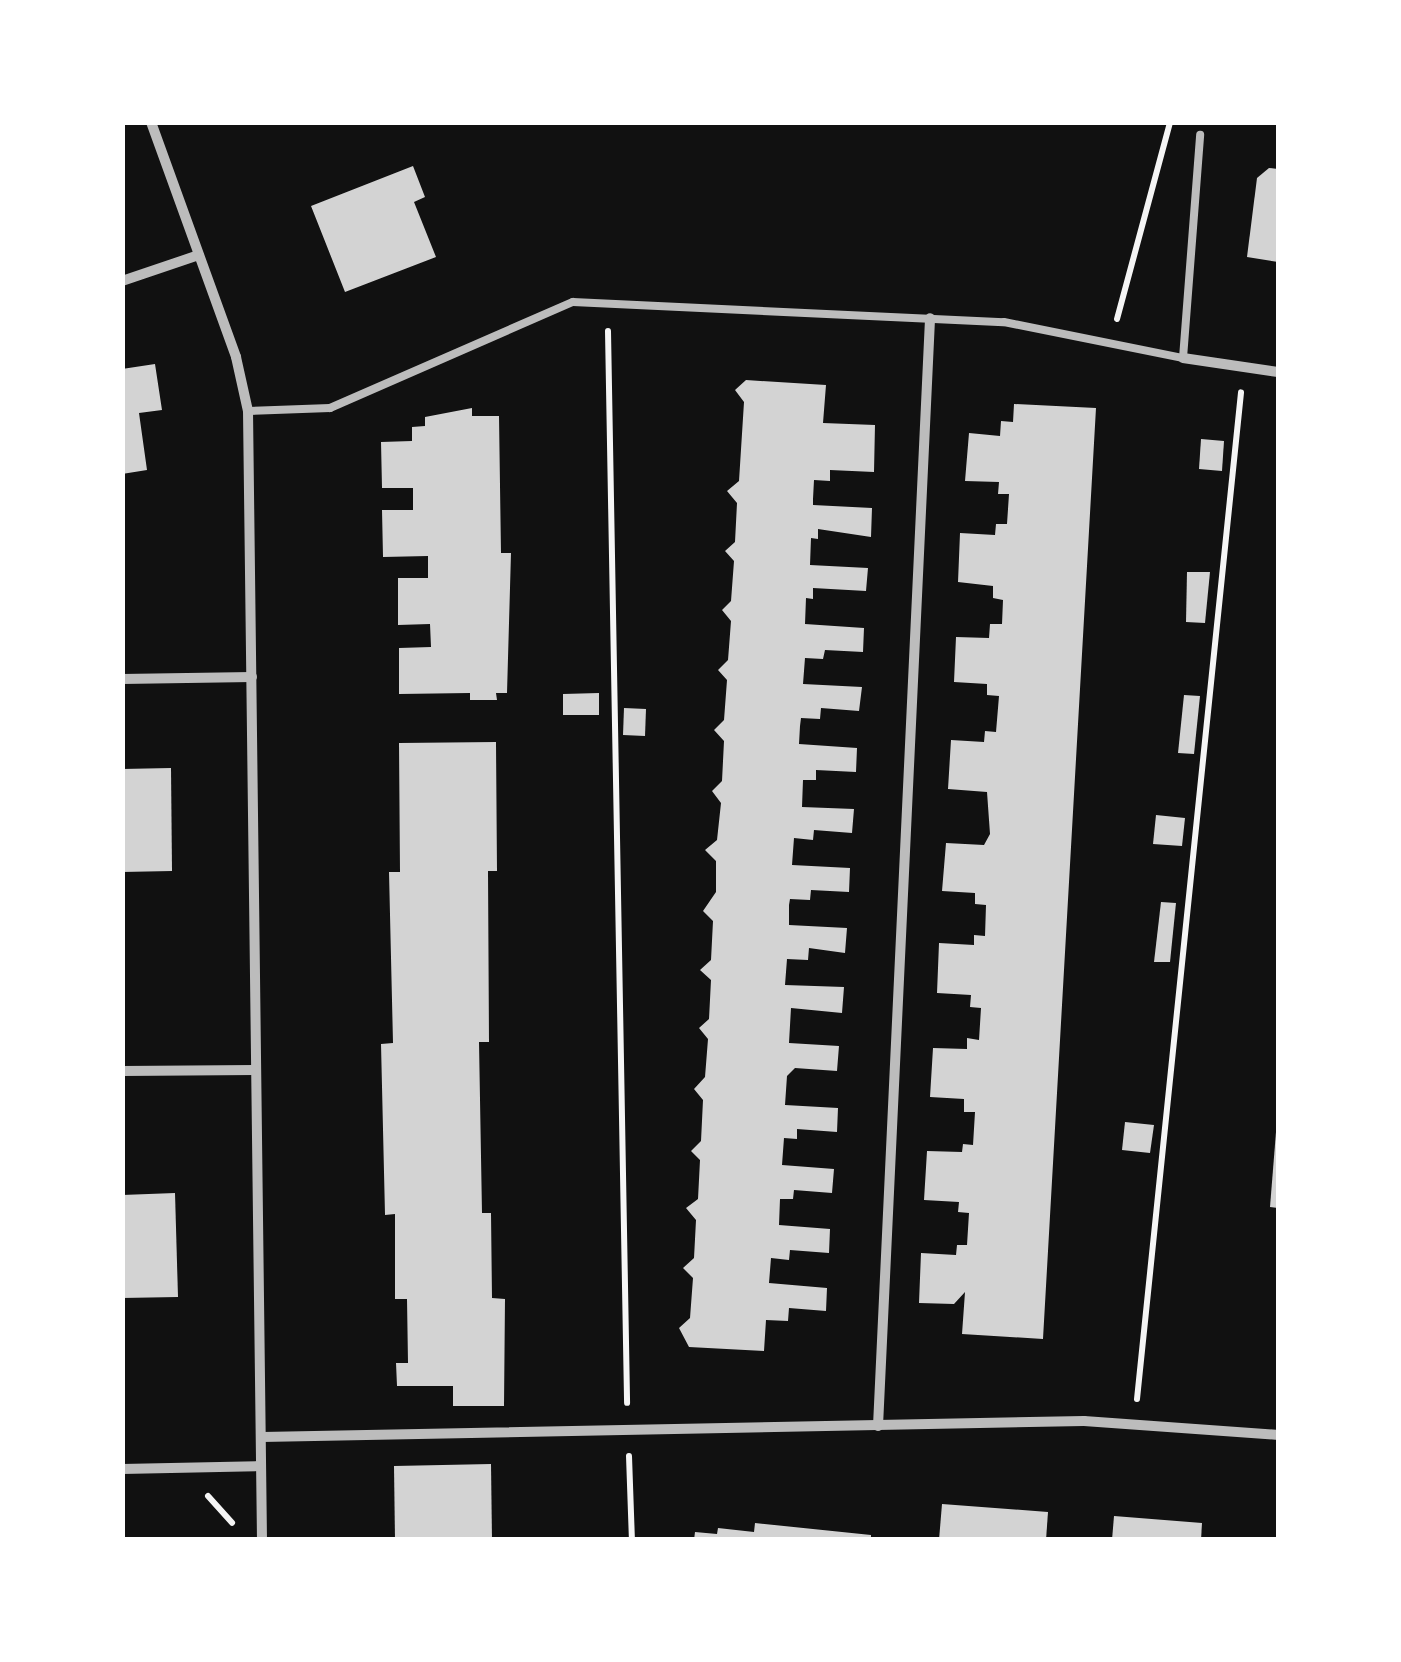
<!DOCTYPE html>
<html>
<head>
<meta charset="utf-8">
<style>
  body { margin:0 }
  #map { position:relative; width:1401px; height:1662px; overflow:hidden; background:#111; font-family:"Sofia Sans Condensed",sans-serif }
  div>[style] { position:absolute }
  .building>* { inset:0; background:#d3d3d3 }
  .path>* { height:6px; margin:-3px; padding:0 3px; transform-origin:3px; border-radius:3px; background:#f5f5f5 }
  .service>* { height:8px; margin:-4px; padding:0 4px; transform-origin:4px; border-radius:4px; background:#bcbcbc }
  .minor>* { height:10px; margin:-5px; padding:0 5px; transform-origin:5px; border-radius:5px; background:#bcbcbc }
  span { translate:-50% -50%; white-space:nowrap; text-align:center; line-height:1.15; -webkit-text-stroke:8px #fff; paint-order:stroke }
  .frame { position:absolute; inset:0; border:125px solid #fff; pointer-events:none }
</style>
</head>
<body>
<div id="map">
  <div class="building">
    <div style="clip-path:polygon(413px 166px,425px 197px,414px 202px,436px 257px,345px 292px,311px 206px)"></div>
    <div style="clip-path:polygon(1269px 168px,1278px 169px,1278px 262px,1247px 257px,1257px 178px)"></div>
    <div style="clip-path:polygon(155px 364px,162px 410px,139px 413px,147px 470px,122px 474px,122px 369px)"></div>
    <div style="clip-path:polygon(746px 380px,826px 385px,823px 423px,875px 425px,874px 472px,830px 470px,830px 481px,814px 480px,813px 499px,813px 505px,872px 508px,871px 537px,818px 529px,818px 539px,811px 538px,810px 565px,868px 568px,866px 591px,813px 588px,813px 599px,806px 598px,805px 624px,864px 628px,863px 652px,825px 650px,823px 659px,805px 658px,803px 684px,862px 687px,859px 711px,821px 708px,820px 719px,801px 718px,800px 726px,799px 744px,857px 748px,856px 772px,816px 770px,816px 780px,803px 780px,802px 807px,854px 809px,852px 833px,814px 830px,813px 840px,794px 838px,792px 865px,850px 868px,849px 892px,811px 890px,810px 900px,790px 899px,789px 905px,789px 925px,847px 928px,845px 953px,809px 948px,808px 960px,787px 959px,785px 985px,844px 987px,842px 1013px,791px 1008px,789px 1043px,839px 1046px,837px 1071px,795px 1068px,787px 1076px,785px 1105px,838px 1108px,837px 1132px,797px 1129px,797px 1139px,784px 1138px,782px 1165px,834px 1169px,832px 1193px,794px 1190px,793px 1199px,780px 1199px,779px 1225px,830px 1229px,829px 1253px,790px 1250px,789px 1260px,771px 1258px,769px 1283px,827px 1288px,826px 1311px,789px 1308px,788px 1321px,766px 1320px,764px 1351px,689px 1347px,679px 1328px,690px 1318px,693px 1278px,683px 1268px,694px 1258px,696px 1220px,686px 1208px,698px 1199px,700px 1160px,691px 1151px,701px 1141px,703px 1100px,694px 1089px,705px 1077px,708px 1039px,699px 1028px,709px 1019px,711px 980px,700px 970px,711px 960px,713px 921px,703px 911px,716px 892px,716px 861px,705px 850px,717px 840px,721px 803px,712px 791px,722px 781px,724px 741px,714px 730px,724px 720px,727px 680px,718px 670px,728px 660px,731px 621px,722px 610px,731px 601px,734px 561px,725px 551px,735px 542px,737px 503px,727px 491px,739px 481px,744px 402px,735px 390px)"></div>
    <div style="clip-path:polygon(1014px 404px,1096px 408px,1043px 1339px,962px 1334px,965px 1292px,954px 1304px,919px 1303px,921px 1253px,956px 1255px,957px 1245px,967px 1245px,969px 1213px,958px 1212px,959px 1202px,924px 1200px,927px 1151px,962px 1152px,963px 1144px,973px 1145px,975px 1112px,964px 1112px,964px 1099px,930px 1097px,933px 1048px,967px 1049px,967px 1038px,979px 1040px,981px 1008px,970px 1007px,971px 995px,937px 993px,939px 943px,974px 945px,974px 935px,985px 936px,986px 905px,975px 904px,975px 893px,942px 891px,946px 843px,984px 845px,990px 834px,987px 792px,948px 789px,951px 740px,984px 742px,985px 731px,996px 732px,999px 696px,987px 695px,987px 684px,954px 682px,956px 637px,989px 638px,990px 624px,1002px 624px,1003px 600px,993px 598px,993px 586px,958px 582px,960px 533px,995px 535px,996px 524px,1007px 524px,1009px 494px,998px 494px,999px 482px,965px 481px,969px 433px,1000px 436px,1001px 421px,1013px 422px)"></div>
    <div style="clip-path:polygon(472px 408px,472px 416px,499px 416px,501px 553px,511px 553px,507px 693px,496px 693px,497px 700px,470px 700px,470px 693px,399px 694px,399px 648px,431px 647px,430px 624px,398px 625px,398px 578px,428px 578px,428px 556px,383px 557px,382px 510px,413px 510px,413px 488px,382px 488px,381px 442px,412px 441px,412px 427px,425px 426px,425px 417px)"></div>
    <div style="clip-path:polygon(1201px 439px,1224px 441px,1222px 471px,1199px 469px)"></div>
    <div style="clip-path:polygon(1187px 572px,1210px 572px,1205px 623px,1186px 622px)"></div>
    <div style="clip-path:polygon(599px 693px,599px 715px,563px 715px,563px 694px)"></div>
    <div style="clip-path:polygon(1184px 695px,1200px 696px,1194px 754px,1178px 753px)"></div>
    <div style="clip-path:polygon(624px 708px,646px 709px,645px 736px,623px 735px)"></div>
    <div style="clip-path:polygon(496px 742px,497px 871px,488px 871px,489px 1042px,479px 1042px,482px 1213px,491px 1213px,492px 1298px,505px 1299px,504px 1406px,453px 1406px,453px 1386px,397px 1386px,396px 1363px,408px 1363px,407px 1299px,395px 1299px,395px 1214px,385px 1215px,381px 1044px,393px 1043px,389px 872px,400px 872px,399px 743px)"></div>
    <div style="clip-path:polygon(171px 768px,172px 871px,122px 872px,122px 769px)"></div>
    <div style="clip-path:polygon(1156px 815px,1185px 818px,1182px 846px,1153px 844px)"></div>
    <div style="clip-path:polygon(1161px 902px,1176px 903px,1170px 962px,1154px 962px)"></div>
    <div style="clip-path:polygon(1125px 1122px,1154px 1125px,1150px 1153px,1122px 1150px)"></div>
    <div style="clip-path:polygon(1276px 1132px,1278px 1132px,1278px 1208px,1270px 1207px)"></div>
    <div style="clip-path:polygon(175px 1193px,178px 1297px,122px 1298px,122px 1195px)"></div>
    <div style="clip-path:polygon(491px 1464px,492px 1540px,395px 1540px,394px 1466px)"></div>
    <div style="clip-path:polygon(942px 1504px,1048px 1512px,1046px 1540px,939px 1540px)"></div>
    <div style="clip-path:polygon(1114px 1516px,1202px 1523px,1201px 1540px,1112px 1540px)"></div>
    <div style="clip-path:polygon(755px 1523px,871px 1535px,871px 1540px,694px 1540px,695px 1532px,717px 1534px,718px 1528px,754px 1532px)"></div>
  </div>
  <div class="path">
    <div style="left:1117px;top:319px;width:204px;rotate:-74.9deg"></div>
    <div style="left:608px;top:331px;width:1072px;rotate:88.98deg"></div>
    <div style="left:1137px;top:1399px;width:1012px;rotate:-84.1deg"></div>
    <div style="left:629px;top:1456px;width:84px;rotate:88deg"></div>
    <div style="left:208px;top:1496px;width:36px;rotate:48deg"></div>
  </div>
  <div class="service">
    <div style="left:248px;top:411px;width:82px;rotate:-2.1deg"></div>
    <div style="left:330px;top:408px;width:265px;rotate:-23.6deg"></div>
    <div style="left:573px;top:302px;width:431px;rotate:2.7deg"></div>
    <div style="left:1004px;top:322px;width:183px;rotate:11.4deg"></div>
    <div style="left:1183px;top:358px;width:224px;rotate:-85.6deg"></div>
  </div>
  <div class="minor">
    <div style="left:151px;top:122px;width:250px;rotate:70.1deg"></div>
    <div style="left:236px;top:357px;width:55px;rotate:77.5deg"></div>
    <div style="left:248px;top:411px;width:1129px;rotate:89.29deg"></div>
    <div style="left:122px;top:281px;width:81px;rotate:-18.7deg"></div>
    <div style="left:1183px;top:358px;width:96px;rotate:8.4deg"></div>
    <div style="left:122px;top:679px;width:130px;rotate:-0.9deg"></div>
    <div style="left:122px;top:1071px;width:133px;rotate:-0.4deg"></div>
    <div style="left:878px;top:1426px;width:1109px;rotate:-87.31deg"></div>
    <div style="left:262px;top:1437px;width:822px;rotate:-1.12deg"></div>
    <div style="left:1084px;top:1421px;width:195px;rotate:4.1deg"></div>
    <div style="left:122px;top:1469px;width:139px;rotate:-1.2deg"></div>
  </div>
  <div class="frame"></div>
</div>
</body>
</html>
